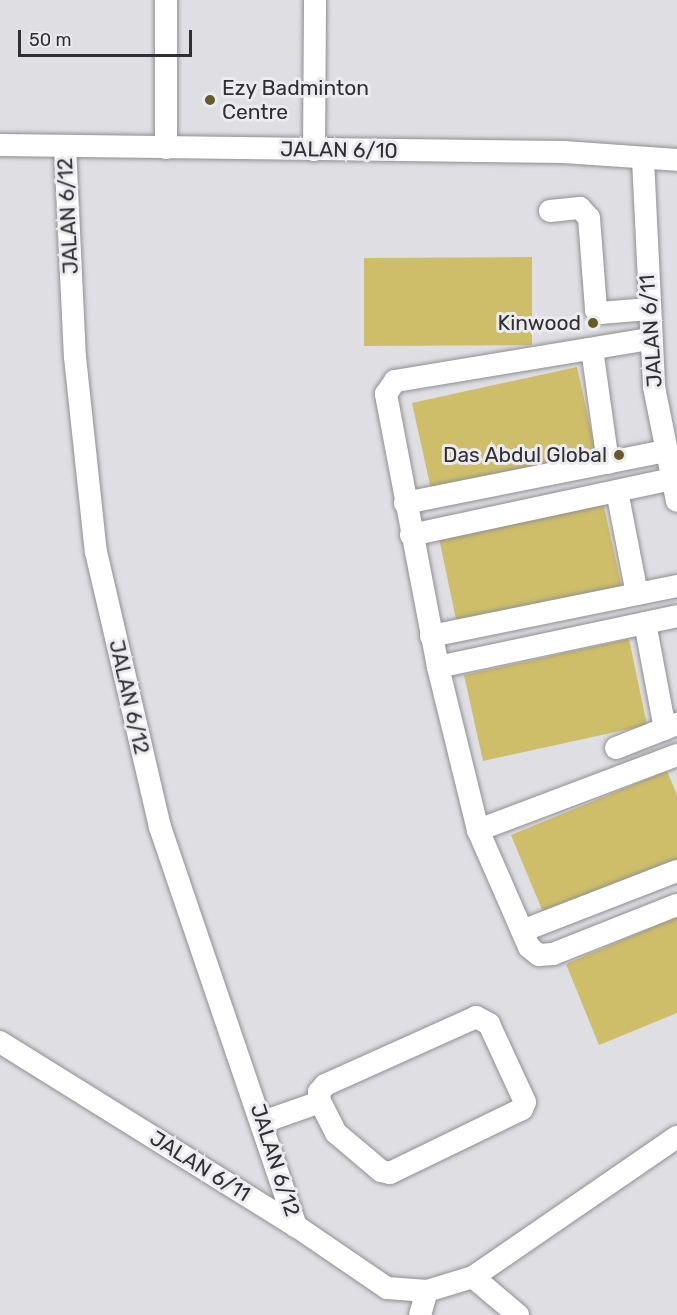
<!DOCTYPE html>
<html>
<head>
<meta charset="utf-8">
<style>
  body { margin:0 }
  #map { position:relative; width:677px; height:1315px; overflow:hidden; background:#dedee3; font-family:Rubik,sans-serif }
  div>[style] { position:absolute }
  .building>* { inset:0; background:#cebe69 }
  .roads { filter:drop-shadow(0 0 2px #8f8f93) drop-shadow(0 0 2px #8f8f93) }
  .minor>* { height:22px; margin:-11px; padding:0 11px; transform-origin:11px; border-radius:11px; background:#fff }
  .dots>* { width:16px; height:16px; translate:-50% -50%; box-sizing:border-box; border:3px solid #ebebf0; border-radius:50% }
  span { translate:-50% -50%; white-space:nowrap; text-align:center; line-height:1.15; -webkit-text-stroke:6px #ebebf0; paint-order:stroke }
  .poi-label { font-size:21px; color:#303032 }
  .left { translate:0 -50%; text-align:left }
  .right { translate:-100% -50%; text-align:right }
  .street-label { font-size:21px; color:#303032 }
  .scale { position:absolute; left:18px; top:30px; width:174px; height:27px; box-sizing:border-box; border:3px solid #303032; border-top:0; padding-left:8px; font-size:18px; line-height:21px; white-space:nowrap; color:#303032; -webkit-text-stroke:4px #ebebf0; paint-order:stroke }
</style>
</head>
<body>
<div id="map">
  <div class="building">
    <div style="clip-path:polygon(532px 257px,532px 345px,364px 346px,364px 258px)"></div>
    <div style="clip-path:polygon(577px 367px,596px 453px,431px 489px,412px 403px)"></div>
    <div style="clip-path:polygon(603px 502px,622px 588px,457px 624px,439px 538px)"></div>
    <div style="clip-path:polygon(629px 639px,647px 725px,483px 761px,464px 675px)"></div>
    <div style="clip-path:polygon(667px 771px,677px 795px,677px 861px,545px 917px,511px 835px)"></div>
    <div style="clip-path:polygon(677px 917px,677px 1013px,599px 1045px,566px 964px)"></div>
  </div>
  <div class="roads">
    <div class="minor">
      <div style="left:166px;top:0;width:148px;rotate:90deg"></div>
      <div style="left:0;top:145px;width:564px;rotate:0.71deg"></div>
      <div style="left:564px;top:152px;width:113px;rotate:4deg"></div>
      <div style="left:65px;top:147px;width:210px;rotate:87.3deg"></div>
      <div style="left:75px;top:357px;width:196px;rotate:83.9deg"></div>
      <div style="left:96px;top:552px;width:282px;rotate:76.9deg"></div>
      <div style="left:160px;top:827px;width:422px;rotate:71.2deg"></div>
      <div style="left:314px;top:150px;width:150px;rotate:-89.6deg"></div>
      <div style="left:643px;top:159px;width:228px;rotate:87.2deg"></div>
      <div style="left:654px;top:387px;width:116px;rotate:78.6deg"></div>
      <div style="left:550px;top:211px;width:30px;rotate:-6deg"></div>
      <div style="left:580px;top:208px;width:13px;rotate:48deg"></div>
      <div style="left:589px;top:218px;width:92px;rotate:85.6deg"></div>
      <div style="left:596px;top:310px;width:5px;rotate:37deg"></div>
      <div style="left:600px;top:313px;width:49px;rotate:-4.7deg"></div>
      <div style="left:592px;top:349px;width:115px;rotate:82deg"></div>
      <div style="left:617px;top:491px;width:105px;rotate:79deg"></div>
      <div style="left:405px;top:503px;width:266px;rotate:-11.3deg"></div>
      <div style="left:411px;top:535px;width:267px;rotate:-12.1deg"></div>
      <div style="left:645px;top:623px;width:108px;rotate:79.3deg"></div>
      <div style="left:431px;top:636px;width:251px;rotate:-11.5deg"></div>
      <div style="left:438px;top:667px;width:244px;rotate:-12deg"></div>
      <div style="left:616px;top:748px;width:66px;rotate:-21.5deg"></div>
      <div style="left:677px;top:755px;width:213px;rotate:159.3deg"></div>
      <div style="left:478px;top:830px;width:128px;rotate:66.4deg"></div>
      <div style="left:529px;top:947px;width:13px;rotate:39deg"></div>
      <div style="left:539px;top:955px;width:14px;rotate:-4deg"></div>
      <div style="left:553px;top:954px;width:133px;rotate:-21.6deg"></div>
      <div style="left:478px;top:830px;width:168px;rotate:-103.8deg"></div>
      <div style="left:438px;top:667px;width:278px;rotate:-100.8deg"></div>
      <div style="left:386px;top:394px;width:16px;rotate:-55deg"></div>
      <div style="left:395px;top:381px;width:258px;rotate:-9.4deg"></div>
      <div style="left:522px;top:931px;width:166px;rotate:-21.2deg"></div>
      <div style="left:476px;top:1017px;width:15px;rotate:28deg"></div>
      <div style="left:489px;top:1024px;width:86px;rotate:65.2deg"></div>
      <div style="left:525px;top:1102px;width:8px;rotate:113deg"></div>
      <div style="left:522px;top:1109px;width:147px;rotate:154.1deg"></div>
      <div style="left:390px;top:1173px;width:9px;rotate:-167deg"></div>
      <div style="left:381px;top:1171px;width:59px;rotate:-139.8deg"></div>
      <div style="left:336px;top:1133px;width:35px;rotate:-117deg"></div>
      <div style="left:320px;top:1102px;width:10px;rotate:-96deg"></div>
      <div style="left:319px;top:1092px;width:9px;rotate:-49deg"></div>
      <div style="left:325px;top:1085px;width:166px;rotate:-24.2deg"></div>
      <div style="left:0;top:1042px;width:349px;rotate:31.9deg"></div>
      <div style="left:296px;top:1226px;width:110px;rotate:34.3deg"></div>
      <div style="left:387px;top:1288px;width:40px;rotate:4.3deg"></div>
      <div style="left:427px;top:1291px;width:48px;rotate:-16.9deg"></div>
      <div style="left:473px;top:1277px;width:247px;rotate:-34.5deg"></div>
      <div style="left:263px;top:1122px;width:60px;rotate:-19.3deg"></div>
      <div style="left:473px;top:1277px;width:59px;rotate:40.2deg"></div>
      <div style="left:420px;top:1315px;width:25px;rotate:-74deg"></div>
    </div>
  </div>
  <div class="dots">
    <div style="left:210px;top:100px;background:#655b28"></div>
    <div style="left:593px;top:323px;background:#655b28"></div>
    <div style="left:619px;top:455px;background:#655b28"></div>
  </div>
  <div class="poi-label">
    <span class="left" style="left:222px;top:100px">Ezy Badminton<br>Centre</span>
    <span class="right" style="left:581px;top:323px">Kinwood</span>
    <span class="right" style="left:607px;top:455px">Das Abdul Global</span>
  </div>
  <div class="street-label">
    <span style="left:339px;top:150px;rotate:1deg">JALAN 6/10</span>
    <span style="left:68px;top:216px;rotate:-93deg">JALAN 6/12</span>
    <span style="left:651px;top:331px;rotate:-94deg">JALAN 6/11</span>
    <span style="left:129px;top:697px;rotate:77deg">JALAN 6/12</span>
    <span style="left:275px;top:1160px;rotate:72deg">JALAN 6/12</span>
    <span style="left:200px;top:1166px;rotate:32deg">JALAN 6/11</span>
  </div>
  <div class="scale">50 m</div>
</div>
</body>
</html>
